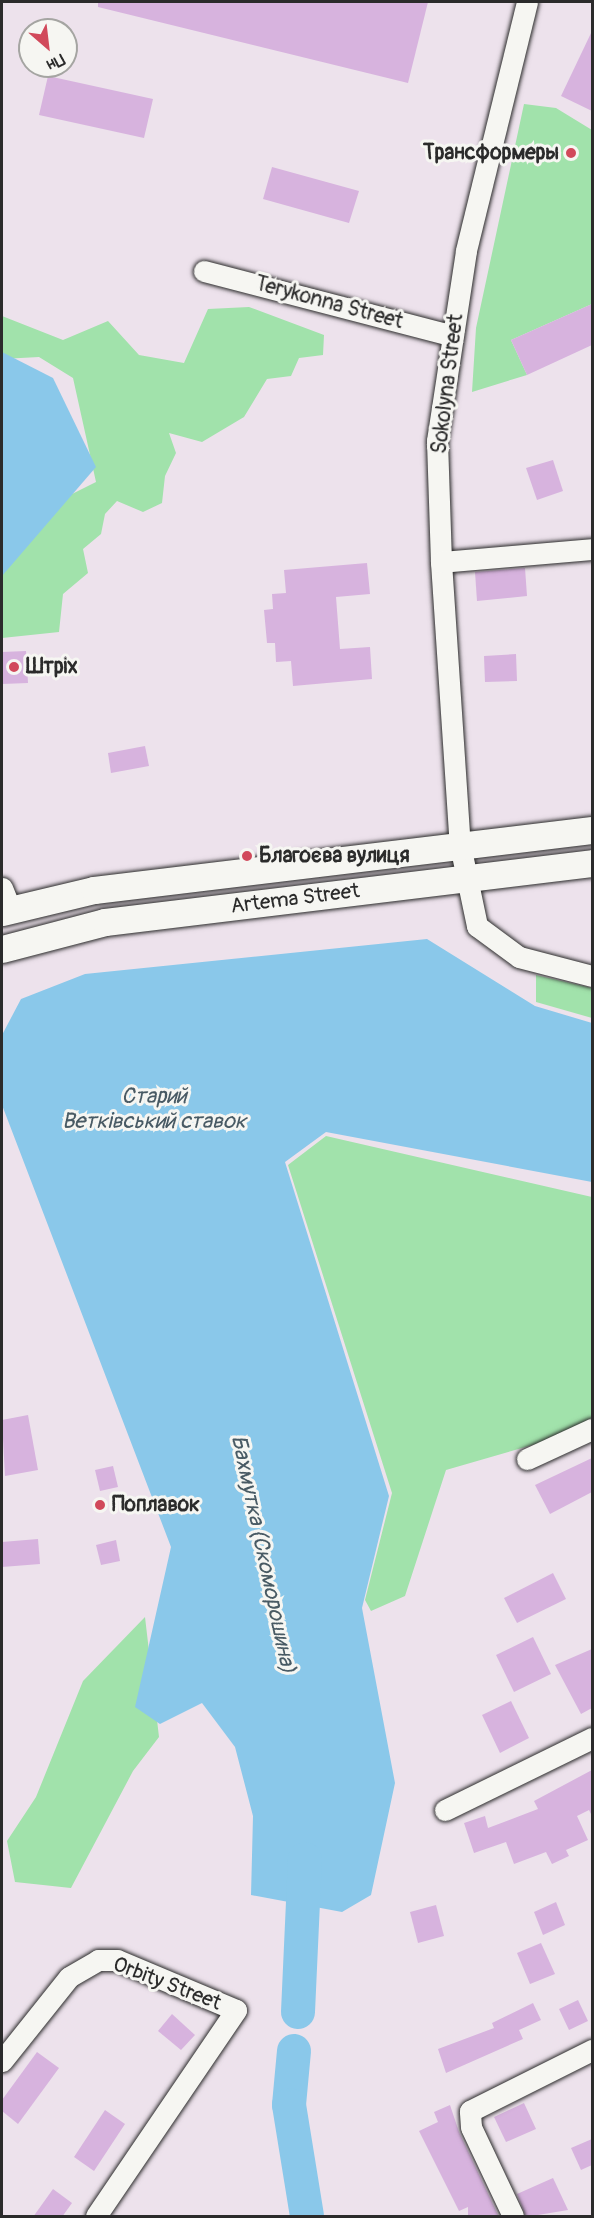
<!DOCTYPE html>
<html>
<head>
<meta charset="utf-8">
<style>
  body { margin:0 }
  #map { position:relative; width:594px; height:2218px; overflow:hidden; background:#ede2ec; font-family:Pangolin,sans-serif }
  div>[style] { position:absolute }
  .green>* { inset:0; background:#a1e2ab }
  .water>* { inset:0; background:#8ac8ea }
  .river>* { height:34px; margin:-17px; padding:0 17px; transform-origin:17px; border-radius:17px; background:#8ac8ea }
  .building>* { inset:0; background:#d7b3de }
  .roads { filter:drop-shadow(0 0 2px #2b2b2b) drop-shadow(0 0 2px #2b2b2b) }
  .minor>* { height:21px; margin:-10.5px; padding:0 10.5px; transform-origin:10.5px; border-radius:10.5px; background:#f6f6f2 }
  .major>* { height:27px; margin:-13.5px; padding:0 13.5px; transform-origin:13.5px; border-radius:13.5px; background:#f6f6f2 }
  .dots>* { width:16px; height:16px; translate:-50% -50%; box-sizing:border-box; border:3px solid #f6f6f2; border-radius:50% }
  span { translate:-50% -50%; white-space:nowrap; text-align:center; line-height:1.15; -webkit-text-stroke:6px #f6f6f2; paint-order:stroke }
  .poi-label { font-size:21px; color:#2b2b2b; font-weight:700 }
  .right { translate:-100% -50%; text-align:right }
  .left { translate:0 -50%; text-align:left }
  .street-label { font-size:21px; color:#2b2b2b }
  .water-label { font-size:22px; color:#485a64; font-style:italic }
  .frame { position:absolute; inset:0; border:3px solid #2b2b2b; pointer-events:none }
  .north { position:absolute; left:18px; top:18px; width:60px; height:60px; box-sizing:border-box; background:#f6f6f2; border:2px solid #a5a5a2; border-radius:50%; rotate:152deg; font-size:16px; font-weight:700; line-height:24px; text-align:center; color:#2b2b2b }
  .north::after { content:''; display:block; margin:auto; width:21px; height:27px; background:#d1495b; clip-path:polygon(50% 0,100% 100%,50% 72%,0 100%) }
</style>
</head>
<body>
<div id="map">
  <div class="green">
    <div style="clip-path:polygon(524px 104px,556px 108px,592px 130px,592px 304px,511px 340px,527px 375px,472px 392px,476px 328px)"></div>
    <div style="clip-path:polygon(249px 307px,324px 335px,323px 355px,299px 358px,291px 376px,267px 379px,244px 417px,202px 442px,169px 433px,176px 453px,165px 476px,162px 503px,143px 512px,117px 501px,105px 514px,101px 534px,83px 549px,88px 573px,63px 594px,59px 632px,2px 638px,2px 556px,44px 508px,96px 482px,73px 378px,39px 357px,2px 359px,2px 316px,63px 340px,108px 321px,139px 355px,184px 363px,208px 309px)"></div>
    <div style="clip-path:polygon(536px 975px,592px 988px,592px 1018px,536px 1002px)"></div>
    <div style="clip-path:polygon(326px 1136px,592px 1197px,592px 1421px,550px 1440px,446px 1470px,405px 1596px,371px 1611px,365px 1600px,392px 1493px,288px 1165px)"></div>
    <div style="clip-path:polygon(145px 1617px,159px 1737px,133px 1771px,71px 1888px,15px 1882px,7px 1841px,36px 1797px,83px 1681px)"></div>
  </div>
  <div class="water">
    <div style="clip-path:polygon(2px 352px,53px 378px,96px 467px,2px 576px)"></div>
    <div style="clip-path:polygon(427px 939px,535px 1006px,592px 1023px,592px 1182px,326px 1132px,285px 1162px,389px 1496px,362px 1608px,395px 1783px,371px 1895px,342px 1912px,251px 1895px,253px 1816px,235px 1747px,202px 1703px,160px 1724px,135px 1707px,171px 1547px,2px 1105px,2px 1035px,21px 999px,85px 974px)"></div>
  </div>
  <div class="river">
    <div style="left:298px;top:2012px;width:153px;rotate:-87.4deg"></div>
    <div style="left:294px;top:2051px;width:54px;rotate:95.3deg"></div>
    <div style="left:289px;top:2105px;width:112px;rotate:80.8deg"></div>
  </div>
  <div class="building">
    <div style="clip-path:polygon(98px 2px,428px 2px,408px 83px,98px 7px)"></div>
    <div style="clip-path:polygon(592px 31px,592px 111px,561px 96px)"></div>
    <div style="clip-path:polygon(48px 76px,153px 99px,144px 138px,39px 115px)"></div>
    <div style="clip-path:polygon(272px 167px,359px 191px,349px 223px,263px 199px)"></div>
    <div style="clip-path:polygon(592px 304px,592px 345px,527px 375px,511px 340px)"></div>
    <div style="clip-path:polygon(553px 460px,563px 491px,537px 500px,526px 468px)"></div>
    <div style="clip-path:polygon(367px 563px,370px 594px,336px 597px,340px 649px,370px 647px,372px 679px,293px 686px,291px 661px,276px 662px,275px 643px,267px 643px,264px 610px,273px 609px,272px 594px,286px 593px,284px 570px)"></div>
    <div style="clip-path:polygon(525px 568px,527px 596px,477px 601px,475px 572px)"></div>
    <div style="clip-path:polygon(26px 651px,28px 683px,2px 684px,2px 652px)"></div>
    <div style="clip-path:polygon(516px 654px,517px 681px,485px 682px,484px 656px)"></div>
    <div style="clip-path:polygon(145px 746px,149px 766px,111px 773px,108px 753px)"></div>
    <div style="clip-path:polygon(28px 1415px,38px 1470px,5px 1476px,2px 1420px)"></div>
    <div style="clip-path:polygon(592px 1458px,592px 1492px,550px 1514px,535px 1485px)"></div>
    <div style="clip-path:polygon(113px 1466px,118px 1487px,100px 1491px,95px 1470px)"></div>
    <div style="clip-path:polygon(38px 1539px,40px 1564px,2px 1567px,2px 1542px)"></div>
    <div style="clip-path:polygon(116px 1540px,120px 1561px,101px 1565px,96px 1545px)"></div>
    <div style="clip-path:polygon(553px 1573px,566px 1599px,517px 1623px,504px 1598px)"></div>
    <div style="clip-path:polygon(533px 1637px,551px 1674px,514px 1692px,496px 1655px)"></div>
    <div style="clip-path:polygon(592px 1649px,592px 1708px,581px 1714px,555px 1665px)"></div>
    <div style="clip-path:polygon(511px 1701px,529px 1738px,500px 1753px,482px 1715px)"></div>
    <div style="clip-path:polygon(592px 1770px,592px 1816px,589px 1810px,577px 1816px,588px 1840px,566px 1850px,569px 1856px,552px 1864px,546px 1852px,514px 1864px,506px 1842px,474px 1853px,464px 1823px,485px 1816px,488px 1828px,538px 1809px,534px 1801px)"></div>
    <div style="clip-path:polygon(556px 1902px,565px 1925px,543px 1935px,534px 1912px)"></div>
    <div style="clip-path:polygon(436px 1905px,444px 1936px,418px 1943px,410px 1912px)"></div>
    <div style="clip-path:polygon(541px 1943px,555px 1974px,530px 1984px,517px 1953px)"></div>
    <div style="clip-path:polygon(578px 2000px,588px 2021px,569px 2030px,559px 2009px)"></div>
    <div style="clip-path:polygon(533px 2003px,541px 2020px,519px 2030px,523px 2039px,446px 2073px,438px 2049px,494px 2028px,492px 2023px)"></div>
    <div style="clip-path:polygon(172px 2014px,195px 2035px,181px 2050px,158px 2031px)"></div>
    <div style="clip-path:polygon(37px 2052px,59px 2068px,18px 2124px,2px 2111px,2px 2100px)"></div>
    <div style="clip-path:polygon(524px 2103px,536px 2129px,506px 2142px,494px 2117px)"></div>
    <div style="clip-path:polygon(450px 2105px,459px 2132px,499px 2217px,468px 2217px,468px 2207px,459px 2211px,419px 2131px,438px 2122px,434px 2112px)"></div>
    <div style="clip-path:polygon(105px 2110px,125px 2124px,94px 2171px,74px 2157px)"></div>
    <div style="clip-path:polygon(592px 2139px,592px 2165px,581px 2170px,571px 2148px)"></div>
    <div style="clip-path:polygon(553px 2178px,568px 2210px,526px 2217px,517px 2194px)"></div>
    <div style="clip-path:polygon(53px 2189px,72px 2203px,62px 2217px,33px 2217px)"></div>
  </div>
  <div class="roads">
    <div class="minor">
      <div style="left:527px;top:2px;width:256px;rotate:103.8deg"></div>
      <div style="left:466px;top:251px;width:192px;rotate:98.7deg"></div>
      <div style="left:437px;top:441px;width:121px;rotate:88.1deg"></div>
      <div style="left:441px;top:562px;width:284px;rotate:86.2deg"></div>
      <div style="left:460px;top:845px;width:83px;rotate:78.1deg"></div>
      <div style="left:477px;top:926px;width:52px;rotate:36.4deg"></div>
      <div style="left:519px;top:957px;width:75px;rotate:14.6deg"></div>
      <div style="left:204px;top:271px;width:257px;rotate:14.6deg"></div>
      <div style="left:441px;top:562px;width:152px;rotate:-4.9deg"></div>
      <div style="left:2px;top:888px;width:22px;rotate:68deg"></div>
      <div style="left:527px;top:1459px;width:72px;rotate:-24.8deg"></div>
      <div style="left:445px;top:1810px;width:164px;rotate:-26.1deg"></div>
      <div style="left:2px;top:2061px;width:107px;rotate:-51.4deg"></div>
      <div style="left:69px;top:1977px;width:34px;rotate:-30deg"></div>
      <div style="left:98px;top:1960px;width:19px"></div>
      <div style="left:117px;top:1960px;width:129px;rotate:22.8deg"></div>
      <div style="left:236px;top:2010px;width:249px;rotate:124.2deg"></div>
      <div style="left:513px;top:2216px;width:98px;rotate:-115.3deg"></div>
      <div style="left:471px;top:2127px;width:16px;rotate:-94deg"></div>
      <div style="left:470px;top:2111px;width:136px;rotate:-26.6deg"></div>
    </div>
    <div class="major">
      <div style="left:2px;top:912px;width:95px;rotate:-13.4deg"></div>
      <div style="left:94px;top:890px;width:502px;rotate:-6.87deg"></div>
      <div style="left:2px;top:949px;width:106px;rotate:-14.7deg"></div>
      <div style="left:105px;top:922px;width:491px;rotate:-6.9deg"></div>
    </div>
  </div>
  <div class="dots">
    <div style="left:571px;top:153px;background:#d1495b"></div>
    <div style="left:14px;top:667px;background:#d1495b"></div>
    <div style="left:247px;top:856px;background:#d1495b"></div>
    <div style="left:100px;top:1505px;background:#d1495b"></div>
  </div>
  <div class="poi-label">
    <span class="right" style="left:559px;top:153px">Трансформеры</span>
    <span class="left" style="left:26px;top:667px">Штріх</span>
    <span class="left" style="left:259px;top:856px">Благоєва вулиця</span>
    <span class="left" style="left:112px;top:1505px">Поплавок</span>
  </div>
  <div class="street-label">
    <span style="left:329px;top:303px;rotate:15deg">Terykonna Street</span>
    <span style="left:448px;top:384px;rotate:-83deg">Sokolyna Street</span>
    <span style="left:295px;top:899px;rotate:-7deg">Artema Street</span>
    <span style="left:167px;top:1984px;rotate:21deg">Orbity Street</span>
  </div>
  <div class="water-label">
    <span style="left:154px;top:1109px">Старий<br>Ветківський ставок</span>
    <span style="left:263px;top:1554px;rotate:78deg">Бахмутка (Скоморошина)</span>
  </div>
  <div class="frame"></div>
  <div class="north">Пн</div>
</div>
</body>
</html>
